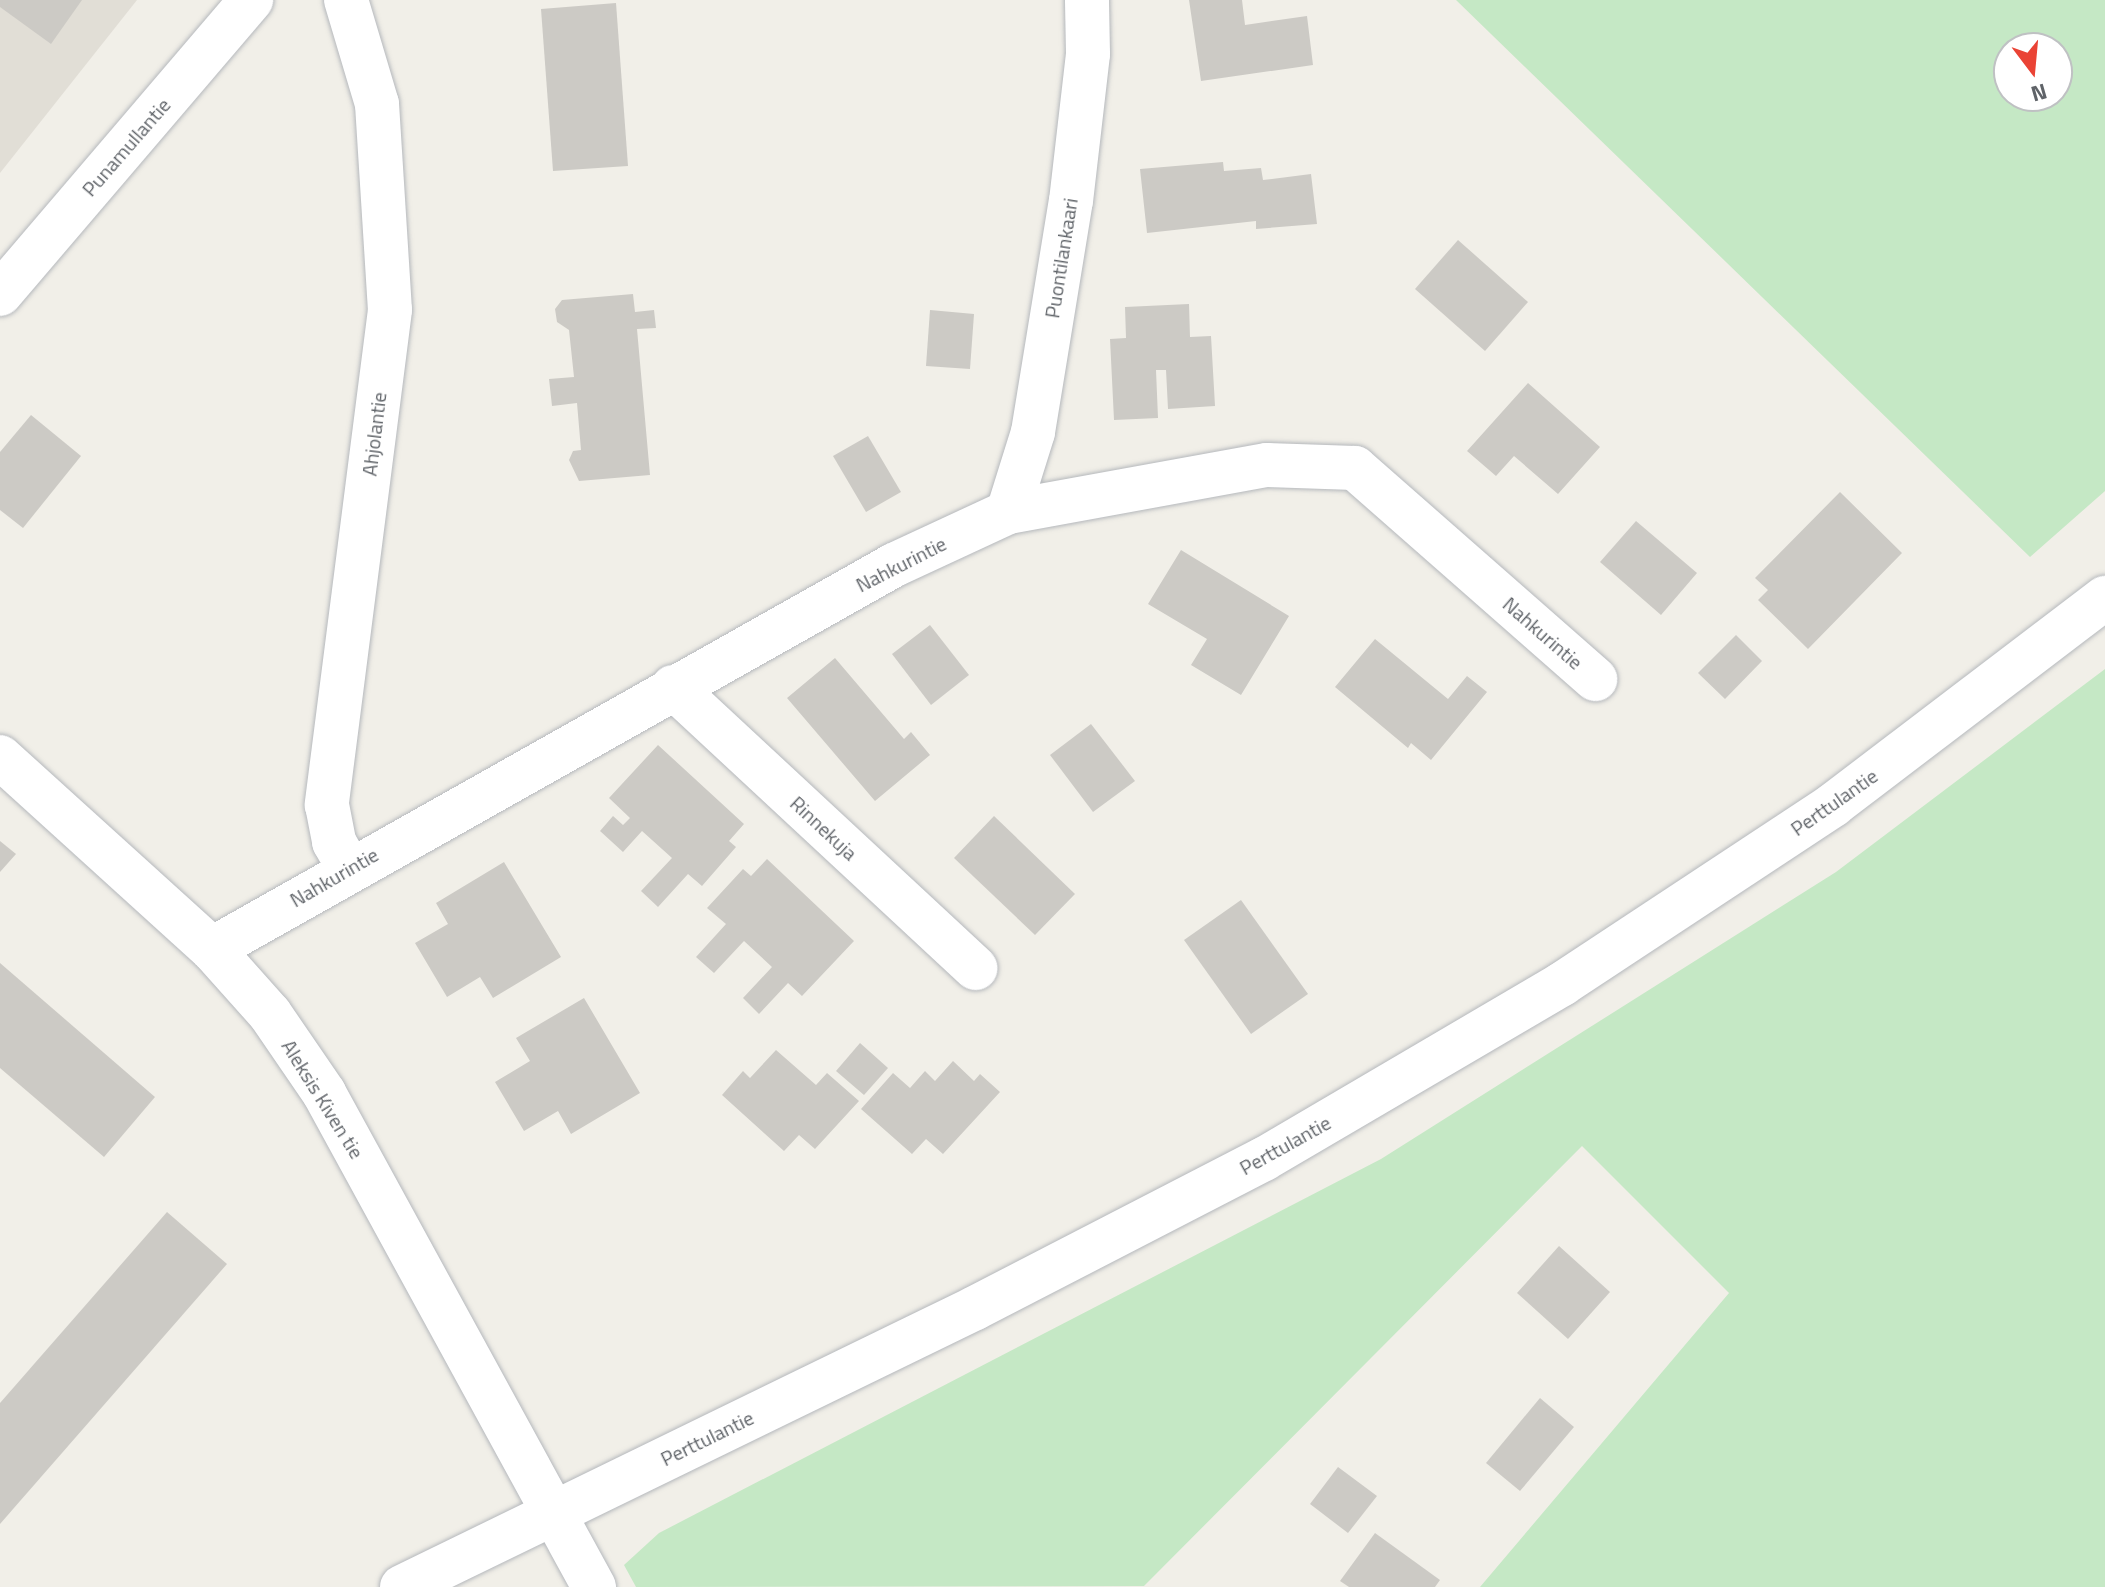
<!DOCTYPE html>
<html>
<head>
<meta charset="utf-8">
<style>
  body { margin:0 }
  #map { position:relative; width:2105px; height:1587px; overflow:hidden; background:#f1efe8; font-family:"Titillium Web",sans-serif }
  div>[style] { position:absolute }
  .education>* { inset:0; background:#e1ded6 }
  .green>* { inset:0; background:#c5e8c5 }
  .building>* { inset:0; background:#cccac5 }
  .roads { filter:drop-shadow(0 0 2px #b5b8bc) drop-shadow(0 0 2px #b5b8bc) }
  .street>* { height:44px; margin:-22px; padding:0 22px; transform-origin:22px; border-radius:22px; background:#fff }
  .secondary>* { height:44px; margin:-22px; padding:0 22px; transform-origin:22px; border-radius:22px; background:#fff }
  span { translate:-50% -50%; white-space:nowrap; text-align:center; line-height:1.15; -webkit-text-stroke:6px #fff; paint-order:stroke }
  .street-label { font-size:20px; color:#5f6368 }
  .north { position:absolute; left:1993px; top:32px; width:80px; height:80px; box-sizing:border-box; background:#fff; border:2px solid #bfc1c3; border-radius:50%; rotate:164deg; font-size:22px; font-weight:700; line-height:32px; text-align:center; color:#5f6368 }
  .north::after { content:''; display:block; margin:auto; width:28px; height:36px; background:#ea4335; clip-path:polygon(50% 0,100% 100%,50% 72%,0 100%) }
</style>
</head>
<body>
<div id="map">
  <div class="education">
    <div style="clip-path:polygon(0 0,137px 0,0 173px)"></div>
  </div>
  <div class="green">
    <div style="clip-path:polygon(evenodd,1456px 0,2105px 0,2105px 491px,2030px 557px,1456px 0,2009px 48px,2057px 48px,2057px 96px,2009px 96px,2009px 48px)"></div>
    <div style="clip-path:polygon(2105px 669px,2105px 1587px,1480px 1587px,1729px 1293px,1582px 1146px,1144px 1586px,636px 1587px,624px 1565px,659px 1533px,1381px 1159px,1836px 872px)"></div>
  </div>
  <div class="building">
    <div style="clip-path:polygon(0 0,82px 0,51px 44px,0 7px)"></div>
    <div style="clip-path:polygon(1189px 0,1242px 0,1245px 25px,1307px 16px,1313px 65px,1201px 81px)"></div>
    <div style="clip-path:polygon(616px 3px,628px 166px,553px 171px,541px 9px)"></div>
    <div style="clip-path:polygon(1223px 162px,1224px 171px,1261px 168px,1263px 180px,1311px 174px,1317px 224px,1256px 229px,1256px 221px,1147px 233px,1140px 169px)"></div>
    <div style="clip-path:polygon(1458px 240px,1528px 302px,1485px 351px,1415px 289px)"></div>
    <div style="clip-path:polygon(633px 294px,635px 312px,654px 310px,656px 328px,637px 329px,650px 475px,579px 481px,569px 460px,573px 451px,581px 450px,577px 403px,552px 406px,549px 379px,574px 377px,569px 330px,557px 322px,555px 309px,562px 300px)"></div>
    <div style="clip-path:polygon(1189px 304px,1190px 337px,1211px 336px,1215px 406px,1168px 409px,1166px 370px,1156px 370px,1158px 418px,1114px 420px,1110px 339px,1126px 338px,1125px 307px)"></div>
    <div style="clip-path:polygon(930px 310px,974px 314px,970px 369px,926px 366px)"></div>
    <div style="clip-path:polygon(1528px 383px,1600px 447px,1558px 494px,1514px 456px,1496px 476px,1467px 451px)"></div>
    <div style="clip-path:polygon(31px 415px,81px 456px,23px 528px,0 510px,0 452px)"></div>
    <div style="clip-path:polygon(868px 436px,901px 492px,866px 512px,833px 456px)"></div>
    <div style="clip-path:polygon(1840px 492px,1902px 553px,1808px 649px,1758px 600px,1768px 590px,1755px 578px)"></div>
    <div style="clip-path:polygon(1636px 521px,1697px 573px,1661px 615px,1600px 562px)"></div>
    <div style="clip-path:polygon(1181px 550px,1289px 616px,1241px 695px,1191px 665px,1207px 639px,1148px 604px)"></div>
    <div style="clip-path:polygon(930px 625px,969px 675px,931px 705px,892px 654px)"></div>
    <div style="clip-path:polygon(1736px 635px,1762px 661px,1725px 699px,1698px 673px)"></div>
    <div style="clip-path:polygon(1375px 639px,1448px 699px,1467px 676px,1487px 692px,1431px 760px,1411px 743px,1408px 748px,1335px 687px)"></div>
    <div style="clip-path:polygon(835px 658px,904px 739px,911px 732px,930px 755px,875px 801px,787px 698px)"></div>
    <div style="clip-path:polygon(1091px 724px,1135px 781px,1093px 812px,1050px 755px)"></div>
    <div style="clip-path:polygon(658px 745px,744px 824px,729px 841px,736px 847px,702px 886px,688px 874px,658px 907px,641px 891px,672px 858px,642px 831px,623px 852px,600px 831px,613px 816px,623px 825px,630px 818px,609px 798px)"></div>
    <div style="clip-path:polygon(994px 816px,1075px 894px,1035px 935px,954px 858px)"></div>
    <div style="clip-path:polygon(0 841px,16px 854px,0 872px)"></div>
    <div style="clip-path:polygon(767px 859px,854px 941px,802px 996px,788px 983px,759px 1014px,743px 998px,772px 967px,744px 941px,714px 973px,696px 957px,726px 924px,707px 908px,743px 869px,751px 876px)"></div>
    <div style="clip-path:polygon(504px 862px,561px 957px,493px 998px,480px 977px,447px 997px,415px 943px,448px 924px,436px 903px)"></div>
    <div style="clip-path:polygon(1241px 900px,1308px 994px,1251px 1034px,1184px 940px)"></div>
    <div style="clip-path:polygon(0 963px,155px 1097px,104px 1157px,0 1068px)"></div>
    <div style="clip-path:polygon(584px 998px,640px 1093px,571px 1134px,558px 1111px,524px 1131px,495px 1082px,530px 1061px,516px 1038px)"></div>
    <div style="clip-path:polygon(860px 1043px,888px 1068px,864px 1095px,836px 1071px)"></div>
    <div style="clip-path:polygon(776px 1050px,816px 1085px,827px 1073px,859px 1101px,815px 1149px,799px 1135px,784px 1151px,722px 1095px,743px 1071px,750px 1078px)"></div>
    <div style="clip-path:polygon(953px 1061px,974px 1081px,980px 1074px,1000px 1092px,943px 1154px,926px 1139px,912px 1154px,861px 1109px,893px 1073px,910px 1088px,925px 1071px,935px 1081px)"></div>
    <div style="clip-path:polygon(167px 1212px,227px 1264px,0 1524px,0 1403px)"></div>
    <div style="clip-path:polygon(1559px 1246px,1610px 1292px,1568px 1339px,1517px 1293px)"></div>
    <div style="clip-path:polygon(1540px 1398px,1574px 1427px,1520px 1491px,1486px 1463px)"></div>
    <div style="clip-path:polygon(1338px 1467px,1377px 1496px,1348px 1533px,1310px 1504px)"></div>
    <div style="clip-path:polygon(1375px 1533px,1440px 1580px,1435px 1587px,1349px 1587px,1340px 1581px)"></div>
  </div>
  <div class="roads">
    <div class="street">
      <div style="left:346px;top:0;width:109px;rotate:73.4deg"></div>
      <div style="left:377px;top:104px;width:206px;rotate:86.4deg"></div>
      <div style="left:390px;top:310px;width:499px;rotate:97.3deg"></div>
      <div style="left:327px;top:805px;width:38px;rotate:79deg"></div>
      <div style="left:334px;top:842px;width:30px;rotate:60deg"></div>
      <div style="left:1008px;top:512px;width:84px;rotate:-72.6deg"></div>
      <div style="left:1033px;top:432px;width:234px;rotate:-80.7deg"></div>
      <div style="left:1071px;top:201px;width:148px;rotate:-83.4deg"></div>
      <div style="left:1088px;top:54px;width:54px;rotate:-91.1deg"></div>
      <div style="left:673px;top:687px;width:413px;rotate:42.9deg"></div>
      <div style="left:0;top:757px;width:286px;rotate:42.2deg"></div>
      <div style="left:212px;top:949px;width:87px;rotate:48.3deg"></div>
      <div style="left:270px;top:1014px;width:96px;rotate:55.6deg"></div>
      <div style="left:324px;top:1093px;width:563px;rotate:61.34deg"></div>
      <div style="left:212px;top:949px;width:783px;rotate:-29.38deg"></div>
      <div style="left:894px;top:565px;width:126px;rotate:-24.9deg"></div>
      <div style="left:1008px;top:512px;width:263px;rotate:-10.3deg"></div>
      <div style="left:1267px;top:465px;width:88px;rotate:2deg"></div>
      <div style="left:1355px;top:468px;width:320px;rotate:41.3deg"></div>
    </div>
    <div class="secondary">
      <div style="left:0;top:294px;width:387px;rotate:-49.5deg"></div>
      <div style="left:402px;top:1587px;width:637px;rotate:-25.96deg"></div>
      <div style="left:975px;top:1308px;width:325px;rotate:-27.3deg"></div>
      <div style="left:1264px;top:1159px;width:346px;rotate:-30.4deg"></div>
      <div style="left:1562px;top:984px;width:325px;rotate:-33.4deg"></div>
      <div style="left:1833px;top:805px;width:342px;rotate:-37.3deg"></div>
    </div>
  </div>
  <div class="street-label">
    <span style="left:126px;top:147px;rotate:-49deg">Punamullantie</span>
    <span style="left:1061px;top:258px;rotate:-81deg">Puontilankaari</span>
    <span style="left:374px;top:434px;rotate:-83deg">Ahjolantie</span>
    <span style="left:901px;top:564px;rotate:-27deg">Nahkurintie</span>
    <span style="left:1543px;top:633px;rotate:41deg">Nahkurintie</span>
    <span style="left:1834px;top:802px;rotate:-35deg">Perttulantie</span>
    <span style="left:824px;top:828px;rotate:43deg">Rinnekuja</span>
    <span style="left:334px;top:877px;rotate:-30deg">Nahkurintie</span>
    <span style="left:323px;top:1099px;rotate:58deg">Aleksis Kiven tie</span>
    <span style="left:1285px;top:1145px;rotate:-29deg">Perttulantie</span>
    <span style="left:707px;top:1438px;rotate:-26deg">Perttulantie</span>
  </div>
  <div class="north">N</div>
</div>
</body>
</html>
